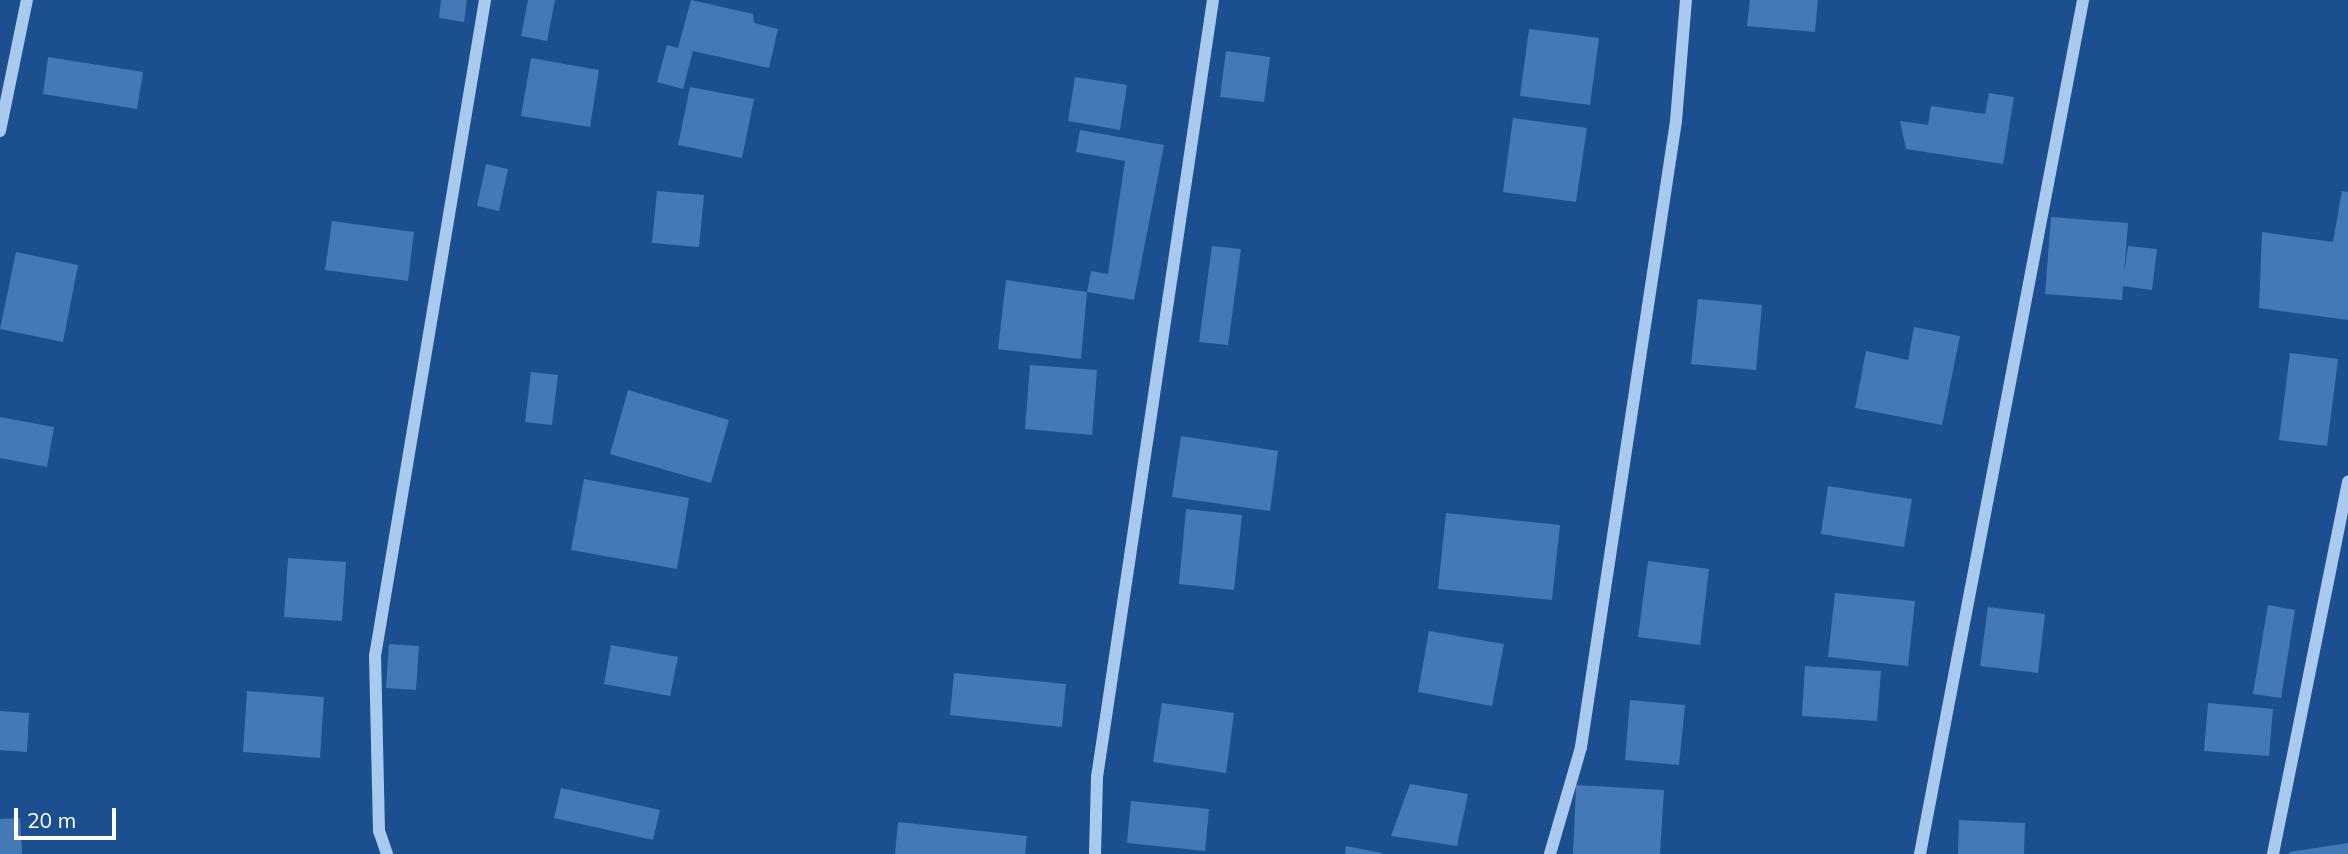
<!DOCTYPE html>
<html>
<head>
<meta charset="utf-8">
<style>
  body { margin:0 }
  #map { position:relative; width:2348px; height:854px; overflow:hidden; background:#1b4f8f; font-family:Mulish,sans-serif }
  div>[style] { position:absolute }
  .building>* { inset:0; background:#4478b7 }
  .minor>* { height:12px; margin:-6px; padding:0 6px; transform-origin:6px; border-radius:6px; background:#a9c9ee }
  span { translate:-50% -50%; white-space:nowrap; text-align:center; line-height:1.15; -webkit-text-stroke:6px #1b4f8f; paint-order:stroke }
  .scale { position:absolute; left:14px; top:808px; width:102px; height:32px; box-sizing:border-box; border:4px solid #fff; border-top:0; padding-left:9px; font-size:21px; line-height:24px; white-space:nowrap; color:#fff; -webkit-text-stroke:5px #1b4f8f; paint-order:stroke }
</style>
</head>
<body>
<div id="map">
  <div class="building">
    <div style="clip-path:polygon(441px 0,467px 0,464px 22px,439px 18px)"></div>
    <div style="clip-path:polygon(528px 0,555px 0,547px 41px,521px 36px)"></div>
    <div style="clip-path:polygon(691px 0,753px 14px,754px 23px,778px 29px,769px 68px,693px 51px,683px 89px,657px 82px,667px 45px,678px 48px)"></div>
    <div style="clip-path:polygon(1750px 0,1818px 0,1815px 32px,1747px 26px)"></div>
    <div style="clip-path:polygon(1529px 29px,1599px 38px,1590px 105px,1520px 96px)"></div>
    <div style="clip-path:polygon(1226px 51px,1270px 57px,1264px 102px,1220px 97px)"></div>
    <div style="clip-path:polygon(48px 57px,143px 72px,137px 109px,43px 94px)"></div>
    <div style="clip-path:polygon(531px 58px,599px 70px,590px 127px,521px 116px)"></div>
    <div style="clip-path:polygon(1075px 77px,1127px 85px,1120px 130px,1068px 121px)"></div>
    <div style="clip-path:polygon(690px 87px,754px 99px,742px 158px,678px 145px)"></div>
    <div style="clip-path:polygon(1989px 93px,2014px 97px,2003px 164px,1906px 149px,1900px 121px,1928px 125px,1931px 106px,1985px 114px)"></div>
    <div style="clip-path:polygon(1513px 118px,1587px 128px,1576px 202px,1503px 192px)"></div>
    <div style="clip-path:polygon(1080px 130px,1164px 145px,1134px 300px,1087px 292px,1081px 359px,998px 349px,1006px 280px,1087px 292px,1091px 271px,1108px 274px,1125px 161px,1076px 152px)"></div>
    <div style="clip-path:polygon(486px 164px,508px 169px,499px 211px,477px 206px)"></div>
    <div style="clip-path:polygon(657px 191px,704px 195px,699px 247px,652px 243px)"></div>
    <div style="clip-path:polygon(2342px 191px,2348px 192px,2348px 320px,2259px 308px,2262px 232px,2333px 242px)"></div>
    <div style="clip-path:polygon(2051px 217px,2128px 223px,2124px 274px,2128px 246px,2157px 249px,2152px 290px,2123px 286px,2122px 300px,2045px 294px)"></div>
    <div style="clip-path:polygon(332px 221px,414px 232px,408px 281px,325px 270px)"></div>
    <div style="clip-path:polygon(1212px 246px,1241px 249px,1228px 345px,1199px 342px)"></div>
    <div style="clip-path:polygon(16px 252px,78px 265px,63px 342px,0 329px)"></div>
    <div style="clip-path:polygon(1698px 299px,1762px 305px,1756px 370px,1691px 364px)"></div>
    <div style="clip-path:polygon(1914px 327px,1960px 336px,1942px 425px,1855px 408px,1866px 351px,1908px 360px)"></div>
    <div style="clip-path:polygon(2290px 353px,2338px 359px,2327px 446px,2279px 440px)"></div>
    <div style="clip-path:polygon(1030px 365px,1097px 370px,1092px 435px,1025px 429px)"></div>
    <div style="clip-path:polygon(531px 372px,558px 375px,552px 425px,525px 422px)"></div>
    <div style="clip-path:polygon(628px 390px,729px 420px,711px 483px,610px 454px)"></div>
    <div style="clip-path:polygon(0 417px,54px 427px,47px 467px,0 458px)"></div>
    <div style="clip-path:polygon(1181px 436px,1278px 451px,1270px 511px,1172px 497px)"></div>
    <div style="clip-path:polygon(584px 479px,689px 498px,677px 569px,571px 550px)"></div>
    <div style="clip-path:polygon(1828px 486px,1912px 499px,1904px 547px,1821px 534px)"></div>
    <div style="clip-path:polygon(1186px 509px,1242px 515px,1234px 590px,1179px 584px)"></div>
    <div style="clip-path:polygon(1446px 513px,1560px 525px,1552px 600px,1438px 589px)"></div>
    <div style="clip-path:polygon(288px 558px,346px 562px,342px 621px,284px 617px)"></div>
    <div style="clip-path:polygon(1648px 561px,1709px 569px,1700px 645px,1638px 637px)"></div>
    <div style="clip-path:polygon(1835px 593px,1915px 601px,1908px 666px,1828px 657px)"></div>
    <div style="clip-path:polygon(2268px 605px,2295px 610px,2281px 698px,2253px 694px)"></div>
    <div style="clip-path:polygon(1988px 607px,2045px 614px,2038px 673px,1980px 666px)"></div>
    <div style="clip-path:polygon(1429px 631px,1504px 644px,1492px 706px,1418px 692px)"></div>
    <div style="clip-path:polygon(389px 644px,419px 646px,416px 690px,386px 688px)"></div>
    <div style="clip-path:polygon(611px 645px,678px 657px,670px 696px,604px 684px)"></div>
    <div style="clip-path:polygon(1805px 666px,1881px 671px,1877px 721px,1802px 716px)"></div>
    <div style="clip-path:polygon(954px 673px,1066px 684px,1062px 727px,950px 715px)"></div>
    <div style="clip-path:polygon(247px 691px,324px 697px,320px 758px,243px 752px)"></div>
    <div style="clip-path:polygon(1630px 700px,1685px 705px,1679px 765px,1625px 760px)"></div>
    <div style="clip-path:polygon(1162px 703px,1234px 713px,1226px 773px,1153px 762px)"></div>
    <div style="clip-path:polygon(2208px 703px,2273px 709px,2269px 756px,2204px 751px)"></div>
    <div style="clip-path:polygon(0 711px,29px 713px,27px 752px,0 750px)"></div>
    <div style="clip-path:polygon(1410px 784px,1468px 794px,1457px 846px,1391px 836px)"></div>
    <div style="clip-path:polygon(1576px 785px,1664px 790px,1660px 854px,1573px 854px)"></div>
    <div style="clip-path:polygon(561px 788px,660px 810px,653px 840px,554px 818px)"></div>
    <div style="clip-path:polygon(1131px 801px,1209px 809px,1205px 851px,1127px 843px)"></div>
    <div style="clip-path:polygon(20px 818px,22px 854px,0 854px,0 819px)"></div>
    <div style="clip-path:polygon(1959px 820px,2025px 823px,2024px 854px,1958px 854px)"></div>
    <div style="clip-path:polygon(898px 822px,1027px 836px,1025px 854px,895px 854px)"></div>
    <div style="clip-path:polygon(2348px 843px,2348px 854px,2289px 854px,2289px 852px)"></div>
    <div style="clip-path:polygon(1346px 846px,1382px 853px,1381px 854px,1345px 854px)"></div>
  </div>
  <div class="minor">
    <div style="left:0;top:131px;width:134px;rotate:-78.4deg"></div>
    <div style="left:387px;top:854px;width:24px;rotate:-109deg"></div>
    <div style="left:379px;top:831px;width:175px;rotate:-91.3deg"></div>
    <div style="left:375px;top:656px;width:665px;rotate:-80.48deg"></div>
    <div style="left:1095px;top:854px;width:77px;rotate:-88.5deg"></div>
    <div style="left:1097px;top:777px;width:786px;rotate:-81.51deg"></div>
    <div style="left:1550px;top:854px;width:111px;rotate:-73.8deg"></div>
    <div style="left:1581px;top:747px;width:633px;rotate:-81.37deg"></div>
    <div style="left:1676px;top:121px;width:121px;rotate:-85.3deg"></div>
    <div style="left:1920px;top:854px;width:869px;rotate:-79.19deg"></div>
    <div style="left:2273px;top:854px;width:380px;rotate:-78.6deg"></div>
  </div>
  <div class="scale">20 m</div>
</div>
</body>
</html>
